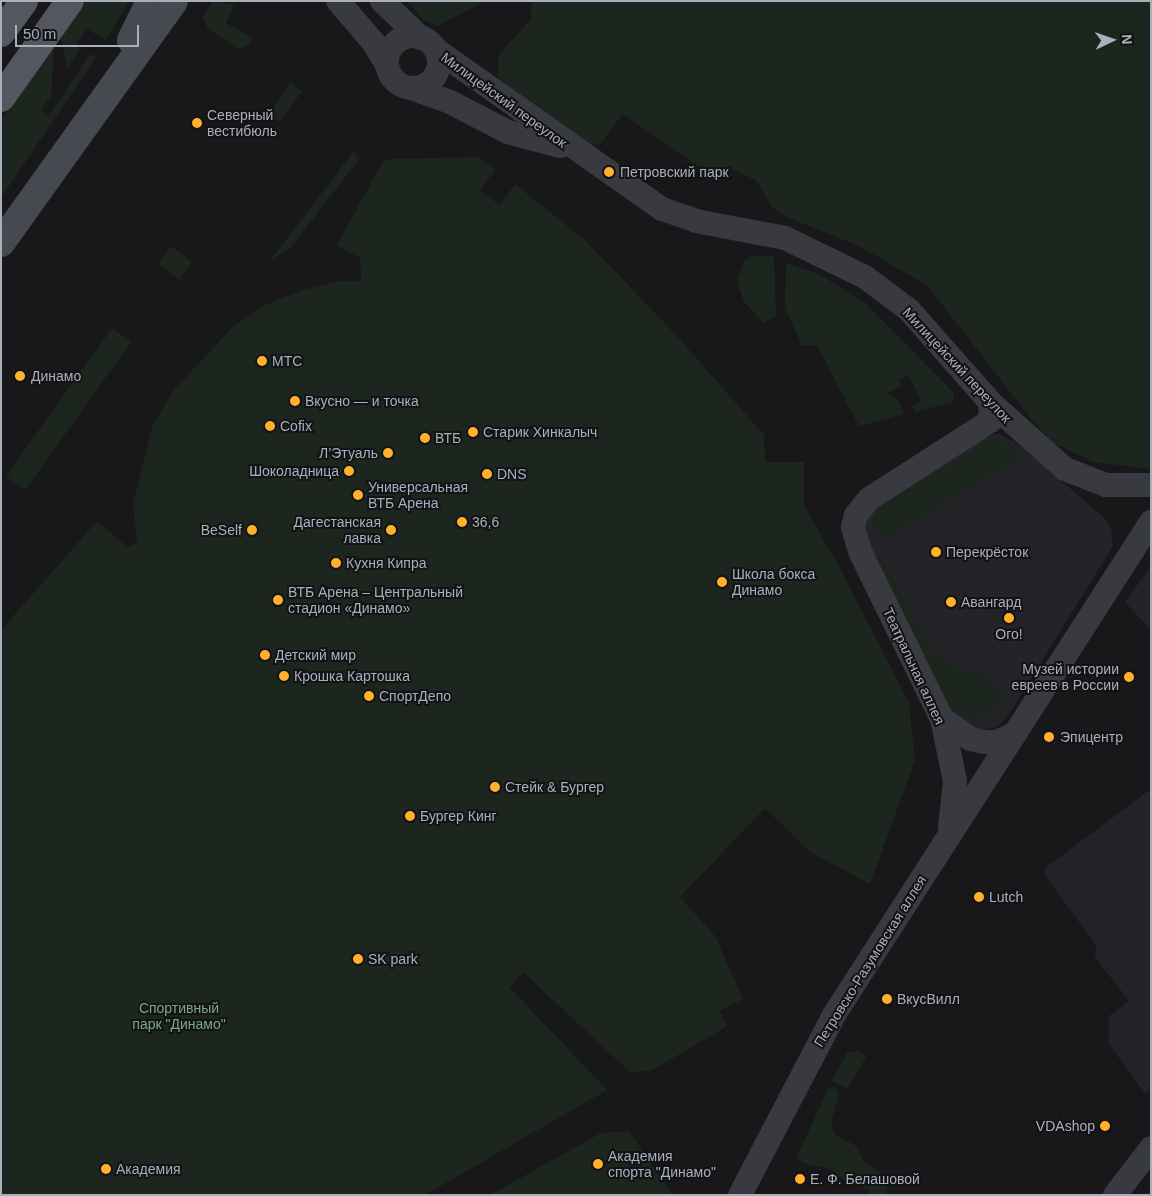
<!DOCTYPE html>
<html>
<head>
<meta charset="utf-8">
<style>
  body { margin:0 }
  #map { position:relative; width:1152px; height:1196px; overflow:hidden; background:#18181a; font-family:Arial,sans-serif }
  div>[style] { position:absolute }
  .built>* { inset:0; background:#242428 }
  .green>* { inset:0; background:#1d261e }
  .tertiary>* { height:24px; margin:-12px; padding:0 12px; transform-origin:12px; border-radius:12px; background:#383a40 }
  .tertiary>.ring { margin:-12px; padding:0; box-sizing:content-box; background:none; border:24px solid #383a40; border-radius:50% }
  .secondary>* { height:28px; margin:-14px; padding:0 14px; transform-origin:14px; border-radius:14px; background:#464950 }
  .primary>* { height:28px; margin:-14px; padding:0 14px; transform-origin:14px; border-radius:14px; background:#54575f }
  .dots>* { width:14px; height:14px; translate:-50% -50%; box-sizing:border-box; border:2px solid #131315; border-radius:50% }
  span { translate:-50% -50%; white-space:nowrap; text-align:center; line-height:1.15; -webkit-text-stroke:4px #131315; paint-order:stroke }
  .street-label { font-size:14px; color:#a9afbb }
  .poi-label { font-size:14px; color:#a9afbb }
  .left { translate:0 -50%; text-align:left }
  .right { translate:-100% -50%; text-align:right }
  .park-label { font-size:14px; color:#7ea87f }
  .frame { position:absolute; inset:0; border:2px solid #a9afbb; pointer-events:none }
  .north { position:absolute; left:1087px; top:15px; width:50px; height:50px; -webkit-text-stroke:4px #131315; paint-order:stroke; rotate:87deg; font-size:14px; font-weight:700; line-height:20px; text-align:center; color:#a9afbb }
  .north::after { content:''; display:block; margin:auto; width:18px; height:22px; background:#a9afbb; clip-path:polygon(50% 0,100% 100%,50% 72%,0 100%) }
  .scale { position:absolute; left:15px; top:25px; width:124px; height:22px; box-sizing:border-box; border:2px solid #a9afbb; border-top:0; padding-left:6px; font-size:15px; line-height:18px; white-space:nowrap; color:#a9afbb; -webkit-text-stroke:4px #131315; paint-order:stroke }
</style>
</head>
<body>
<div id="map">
  <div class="built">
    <div style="clip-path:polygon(988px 434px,1000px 434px,1021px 446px,1103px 517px,1111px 528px,1113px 546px,1007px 717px,996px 727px,980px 730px,957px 723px,869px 552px,865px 528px,870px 511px)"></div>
    <div style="clip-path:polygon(1151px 566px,1151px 630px,1125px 602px)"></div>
    <div style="clip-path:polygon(1151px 789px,1151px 1089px,1145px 1093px,1109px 1044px,1109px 1016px,1129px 1001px,1095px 957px,1096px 945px,1046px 877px,1045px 868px)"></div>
  </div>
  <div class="green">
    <div style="clip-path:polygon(86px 1px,129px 1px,106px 40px,87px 29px,75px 46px,80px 49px,67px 69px,61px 36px)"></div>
    <div style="clip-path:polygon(213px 1px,234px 5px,226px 23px,252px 38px,249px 44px,239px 49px,208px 29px,203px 17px)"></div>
    <div style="clip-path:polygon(407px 1px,486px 1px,437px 26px,423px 20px)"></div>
    <div style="clip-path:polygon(532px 1px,1151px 1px,1151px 469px,1093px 462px,1054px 443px,1032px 420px,927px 285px,859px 246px,784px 216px,771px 206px,756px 180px,729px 168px,708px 173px,623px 114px,601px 143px,591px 145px,504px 86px,498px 77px,498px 56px,531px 19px)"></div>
    <div style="clip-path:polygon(54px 46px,51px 96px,41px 110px,49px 116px,90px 54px,96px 57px,1px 198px,1px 121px)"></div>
    <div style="clip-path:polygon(290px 83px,302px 91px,280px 122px,269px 114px)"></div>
    <div style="clip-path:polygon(353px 152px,360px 158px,292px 246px,270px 261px)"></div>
    <div style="clip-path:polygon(478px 157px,495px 170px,480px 191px,500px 205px,515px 184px,586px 241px,676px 335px,764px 435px,765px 462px,804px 462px,804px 506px,840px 568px,909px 703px,915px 760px,870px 884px,809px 851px,765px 808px,680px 897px,715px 936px,743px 999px,719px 1011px,727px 1026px,651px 1071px,630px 1072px,523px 972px,510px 988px,607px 1090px,425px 1195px,1px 1195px,1px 630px,97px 521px,127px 547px,137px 543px,133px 502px,153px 425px,172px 392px,233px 327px,265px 305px,303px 290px,341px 281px,361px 281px,360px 258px,337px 245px,382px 163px,389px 159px)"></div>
    <div style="clip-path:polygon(171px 246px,192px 262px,179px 280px,158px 264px)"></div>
    <div style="clip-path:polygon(752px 256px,774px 256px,776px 316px,764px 323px,744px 302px,737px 282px,744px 261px)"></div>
    <div style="clip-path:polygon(786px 263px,819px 274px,866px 304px,954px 393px,953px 402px,915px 412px,912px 406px,922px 401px,908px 375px,899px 380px,902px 386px,888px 393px,898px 400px,904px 414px,859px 426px,817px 345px,802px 345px,785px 308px)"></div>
    <div style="clip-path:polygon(112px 328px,131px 342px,25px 490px,6px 476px)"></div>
    <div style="clip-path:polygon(997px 439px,1016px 447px,1023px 456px,882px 541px,872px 522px,880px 506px,989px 440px)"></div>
    <div style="clip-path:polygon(879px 554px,933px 651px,959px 668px,981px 672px,1009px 696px,992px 715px,970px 719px,949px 708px,876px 556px)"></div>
    <div style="clip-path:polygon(859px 1051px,866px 1057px,847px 1089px,832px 1081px,847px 1053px)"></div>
    <div style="clip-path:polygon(834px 1087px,839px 1093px,831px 1122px,834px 1134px,856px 1146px,863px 1160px,888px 1179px,886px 1195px,869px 1195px,869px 1189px,846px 1181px,828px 1168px,803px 1163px,797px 1157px,828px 1089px)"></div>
    <div style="clip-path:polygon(629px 1131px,672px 1195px,490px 1195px,601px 1133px)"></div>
  </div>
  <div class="tertiary">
    <div style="left:338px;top:1px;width:54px;rotate:49.5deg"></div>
    <div style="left:373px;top:42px;width:26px;rotate:58deg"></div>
    <div style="left:382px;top:1px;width:54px;rotate:43.5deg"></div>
    <div class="ring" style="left:387px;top:36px;width:28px;height:28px"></div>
    <div style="left:435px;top:49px;width:278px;rotate:35.2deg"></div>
    <div style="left:662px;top:209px;width:36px;rotate:19deg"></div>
    <div style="left:696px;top:221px;width:91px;rotate:10.8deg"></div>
    <div style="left:785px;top:238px;width:89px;rotate:26deg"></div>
    <div style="left:865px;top:277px;width:55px;rotate:36.9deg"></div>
    <div style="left:909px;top:310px;width:124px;rotate:48.6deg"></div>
    <div style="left:991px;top:403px;width:99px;rotate:41.7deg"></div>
    <div style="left:1065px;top:469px;width:44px;rotate:21.3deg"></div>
    <div style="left:1106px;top:485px;width:45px"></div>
    <div style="left:411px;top:88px;width:41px;rotate:19.7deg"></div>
    <div style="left:450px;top:102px;width:65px;rotate:27.3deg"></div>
    <div style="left:508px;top:132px;width:54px;rotate:15.1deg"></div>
    <div style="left:942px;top:719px;width:35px;rotate:35deg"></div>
    <div style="left:971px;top:739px;width:13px;rotate:13deg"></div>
    <div style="left:984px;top:742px;width:13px"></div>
    <div style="left:997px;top:742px;width:17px;rotate:-25deg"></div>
    <div style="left:950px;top:827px;width:46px;rotate:-83.8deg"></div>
    <div style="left:955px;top:781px;width:63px;rotate:-101.8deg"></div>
    <div style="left:942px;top:719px;width:184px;rotate:-116.1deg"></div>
    <div style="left:861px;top:554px;width:28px;rotate:-107deg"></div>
    <div style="left:853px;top:527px;width:12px;rotate:-76deg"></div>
    <div style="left:856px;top:515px;width:21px;rotate:-51deg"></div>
    <div style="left:869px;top:499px;width:144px;rotate:-32.8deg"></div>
    <div style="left:990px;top:421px;width:18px;rotate:-87deg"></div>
    <div style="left:740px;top:1195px;width:203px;rotate:-62.4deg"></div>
    <div style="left:834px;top:1015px;width:586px;rotate:-57.26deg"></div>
    <div style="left:1115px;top:1195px;width:59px;rotate:-52.5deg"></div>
  </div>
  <div class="secondary">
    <div style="left:131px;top:40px;width:43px;rotate:-64deg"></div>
    <div style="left:1px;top:243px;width:297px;rotate:-54.4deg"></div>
  </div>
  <div class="primary">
    <div style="left:1px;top:33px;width:39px;rotate:-54deg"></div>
    <div style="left:1px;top:98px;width:119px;rotate:-54.6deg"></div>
  </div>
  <div class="dots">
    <div style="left:197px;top:123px;background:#ffb12b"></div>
    <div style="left:609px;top:172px;background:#ffb12b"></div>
    <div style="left:262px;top:361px;background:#ffb12b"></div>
    <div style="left:20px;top:376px;background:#ffb12b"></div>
    <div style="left:295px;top:401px;background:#ffb12b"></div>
    <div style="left:270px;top:426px;background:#ffb12b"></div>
    <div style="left:473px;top:432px;background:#ffb12b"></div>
    <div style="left:425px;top:438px;background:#ffb12b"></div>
    <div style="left:388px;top:453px;background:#ffb12b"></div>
    <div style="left:349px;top:471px;background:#ffb12b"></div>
    <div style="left:487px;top:474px;background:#ffb12b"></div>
    <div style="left:358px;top:495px;background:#ffb12b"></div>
    <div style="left:462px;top:522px;background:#ffb12b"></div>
    <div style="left:252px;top:530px;background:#ffb12b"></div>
    <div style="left:391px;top:530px;background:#ffb12b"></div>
    <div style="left:936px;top:552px;background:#ffb12b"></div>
    <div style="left:336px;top:563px;background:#ffb12b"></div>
    <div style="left:722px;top:582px;background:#ffb12b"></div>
    <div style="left:278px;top:600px;background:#ffb12b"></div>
    <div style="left:951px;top:602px;background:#ffb12b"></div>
    <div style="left:1009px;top:618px;background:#ffb12b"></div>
    <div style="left:265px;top:655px;background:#ffb12b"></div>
    <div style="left:284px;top:676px;background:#ffb12b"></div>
    <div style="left:1129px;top:677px;background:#ffb12b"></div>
    <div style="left:369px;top:696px;background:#ffb12b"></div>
    <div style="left:1049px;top:737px;background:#ffb12b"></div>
    <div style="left:495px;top:787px;background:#ffb12b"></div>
    <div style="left:410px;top:816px;background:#ffb12b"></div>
    <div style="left:979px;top:897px;background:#ffb12b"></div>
    <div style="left:358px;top:959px;background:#ffb12b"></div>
    <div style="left:887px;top:999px;background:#ffb12b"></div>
    <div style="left:1105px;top:1126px;background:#ffb12b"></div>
    <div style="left:598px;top:1164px;background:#ffb12b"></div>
    <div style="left:106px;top:1169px;background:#ffb12b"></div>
    <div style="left:800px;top:1179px;background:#ffb12b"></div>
  </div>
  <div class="street-label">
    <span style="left:504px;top:100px;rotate:36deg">Милицейский переулок</span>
    <span style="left:957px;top:365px;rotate:47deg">Милицейский переулок</span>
    <span style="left:914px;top:666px;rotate:65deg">Театральная аллея</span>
    <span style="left:870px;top:961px;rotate:-58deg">Петровско-Разумовская аллея</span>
  </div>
  <div class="poi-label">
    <span class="left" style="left:207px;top:123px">Cеверный<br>вестибюль</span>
    <span class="left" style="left:620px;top:172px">Петровский парк</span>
    <span class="left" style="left:272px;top:361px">МТС</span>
    <span class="left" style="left:31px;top:376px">Динамо</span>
    <span class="left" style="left:305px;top:401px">Вкусно — и точка</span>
    <span class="left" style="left:280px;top:426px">Cofix</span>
    <span class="left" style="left:483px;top:432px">Старик Хинкалыч</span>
    <span class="left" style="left:435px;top:438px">ВТБ</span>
    <span class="right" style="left:378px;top:453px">Л’Этуаль</span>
    <span class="right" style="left:339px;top:471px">Шоколадница</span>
    <span class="left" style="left:497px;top:474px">DNS</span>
    <span class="left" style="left:368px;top:495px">Универсальная<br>ВТБ Арена</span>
    <span class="right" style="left:381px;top:530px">Дагестанская<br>лавка</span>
    <span class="left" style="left:472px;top:522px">36,6</span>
    <span class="right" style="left:242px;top:530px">BeSelf</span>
    <span class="left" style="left:946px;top:552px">Перекрёсток</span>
    <span class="left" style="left:346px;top:563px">Кухня Кипра</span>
    <span class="left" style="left:732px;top:582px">Школа бокса<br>Динамо</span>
    <span class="left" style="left:288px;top:600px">ВТБ Арена – Центральный<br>стадион «Динамо»</span>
    <span class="left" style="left:961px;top:602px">Авангард</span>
    <span style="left:1009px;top:634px">Ого!</span>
    <span class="left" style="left:275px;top:655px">Детский мир</span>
    <span class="right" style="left:1119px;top:677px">Музей истории<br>евреев в России</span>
    <span class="left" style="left:294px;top:676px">Крошка Картошка</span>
    <span class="left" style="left:379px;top:696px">СпортДепо</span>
    <span class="left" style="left:1060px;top:737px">Эпицентр</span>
    <span class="left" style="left:505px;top:787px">Стейк &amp; Бургер</span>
    <span class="left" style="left:420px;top:816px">Бургер Кинг</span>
    <span class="left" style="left:989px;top:897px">Lutch</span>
    <span class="left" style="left:368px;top:959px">SK park</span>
    <span class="left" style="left:897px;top:999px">ВкусВилл</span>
    <span class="right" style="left:1095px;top:1126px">VDAshop</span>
    <span class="left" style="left:608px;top:1164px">Академия<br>спорта "Динамо"</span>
    <span class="left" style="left:116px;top:1169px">Академия</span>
    <span class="left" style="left:810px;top:1179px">Е. Ф. Белашовой</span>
  </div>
  <div class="park-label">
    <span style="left:179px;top:1016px">Спортивный<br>парк "Динамо"</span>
  </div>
  <div class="frame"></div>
  <div class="north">N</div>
  <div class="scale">50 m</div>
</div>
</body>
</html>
